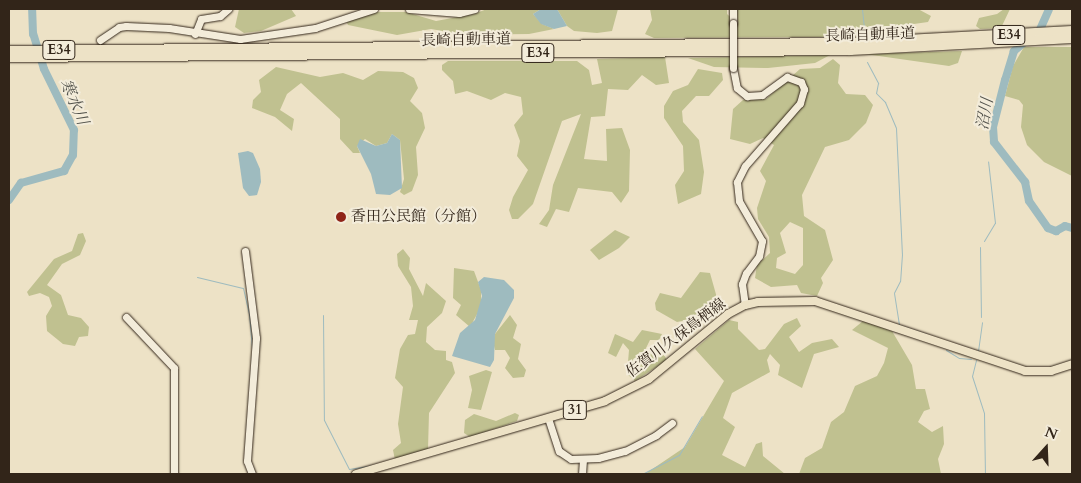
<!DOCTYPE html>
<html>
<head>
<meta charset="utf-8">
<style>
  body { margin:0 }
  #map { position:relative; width:1081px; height:483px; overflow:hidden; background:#ede2c6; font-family:Cardo,"Noto Serif JP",serif }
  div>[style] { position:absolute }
  .green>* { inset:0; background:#c0c190 }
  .water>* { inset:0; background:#9ebbbf }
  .stream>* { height:1px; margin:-0.5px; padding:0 0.5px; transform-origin:0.5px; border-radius:0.5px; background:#9ebbbf }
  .river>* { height:8px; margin:-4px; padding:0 4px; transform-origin:4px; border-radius:4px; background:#9ebbbf }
  .roads { filter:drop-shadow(0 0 1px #322519) drop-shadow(0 0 1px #322519) }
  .secondary>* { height:7px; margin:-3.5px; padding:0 3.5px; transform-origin:3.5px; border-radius:3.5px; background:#f3ecda }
  .primary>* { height:8px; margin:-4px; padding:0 4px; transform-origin:4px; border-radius:4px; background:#ede2c6 }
  .highway>* { height:9px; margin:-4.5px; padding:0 4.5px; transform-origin:4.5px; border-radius:4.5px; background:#ede2c6 }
  .bridges { filter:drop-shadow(0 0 1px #322519) drop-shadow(0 0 1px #322519) }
  .secondary-bridge>* { height:7px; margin:-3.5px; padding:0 3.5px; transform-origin:3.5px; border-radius:3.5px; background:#f3ecda }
  .dots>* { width:14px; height:14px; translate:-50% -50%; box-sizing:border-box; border:2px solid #f3ecda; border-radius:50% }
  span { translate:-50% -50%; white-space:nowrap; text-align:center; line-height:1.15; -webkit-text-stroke:4px #f3ecda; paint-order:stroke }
  .shield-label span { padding:1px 4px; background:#f3ecda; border:1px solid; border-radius:4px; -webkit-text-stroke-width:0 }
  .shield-label { font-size:14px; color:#322519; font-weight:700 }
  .street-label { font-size:15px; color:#322519 }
  .poi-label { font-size:15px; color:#322519 }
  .left { translate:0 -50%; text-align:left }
  .water-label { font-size:16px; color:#52524b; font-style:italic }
  .frame { position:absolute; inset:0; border:10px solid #322519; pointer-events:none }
  .north { position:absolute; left:1021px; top:423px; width:50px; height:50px; -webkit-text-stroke:4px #f3ecda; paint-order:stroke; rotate:20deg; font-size:14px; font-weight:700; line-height:20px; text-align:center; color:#322519 }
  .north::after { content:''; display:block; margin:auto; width:18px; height:22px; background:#322519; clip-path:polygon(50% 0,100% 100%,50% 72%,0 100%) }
</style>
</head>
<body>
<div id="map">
  <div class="green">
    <div style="clip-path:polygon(239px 9px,291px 9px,296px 16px,261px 31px,244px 33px,235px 27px)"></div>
    <div style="clip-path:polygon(487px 9px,541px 9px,533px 14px,542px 24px,554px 29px,529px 34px,465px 35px,431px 29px,397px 35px,348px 25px,346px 21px,375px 12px,406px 12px,436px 21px,474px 14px)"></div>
    <div style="clip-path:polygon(557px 9px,618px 9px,612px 31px,597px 33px,574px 31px,567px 26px)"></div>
    <div style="clip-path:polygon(650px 9px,727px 9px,727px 14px,738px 24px,737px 9px,918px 9px,931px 16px,928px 22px,821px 37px,654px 38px,645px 34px,652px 20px)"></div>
    <div style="clip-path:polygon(1004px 9px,1010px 9px,1001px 28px,980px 29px,976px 26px,979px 18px,997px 14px)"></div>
    <div style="clip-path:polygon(1024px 47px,1072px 47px,1072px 176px,1044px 162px,1027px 145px,1021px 127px,1023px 105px,1019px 100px,1005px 96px,1013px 66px)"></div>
    <div style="clip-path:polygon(962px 51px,958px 63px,949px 66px,865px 54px)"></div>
    <div style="clip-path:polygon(830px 55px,815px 63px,768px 68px,714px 67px,688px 58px)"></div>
    <div style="clip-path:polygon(665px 57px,669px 83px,656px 85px,642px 75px,628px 90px,608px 89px,605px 116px,591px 117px,584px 159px,607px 161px,606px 129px,622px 128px,630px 150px,629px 191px,621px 203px,612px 192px,578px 188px,569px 212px,556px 209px,547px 227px,539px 224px,549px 210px,553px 185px,581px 114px,562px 121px,533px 204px,518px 219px,512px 219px,509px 210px,513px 197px,528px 170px,517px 156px,520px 141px,514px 125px,523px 114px,521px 97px,505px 93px,491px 100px,467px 91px,455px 94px,453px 81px,442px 70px,442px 65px,448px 61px,577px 61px,589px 70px,592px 85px,602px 83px,597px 59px)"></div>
    <div style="clip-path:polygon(evenodd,833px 59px,840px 65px,838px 83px,846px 94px,865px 95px,873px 105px,866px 123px,849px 140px,825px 147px,802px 195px,804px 216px,825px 230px,833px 260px,821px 278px,823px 283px,817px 296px,801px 293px,797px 285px,771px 287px,755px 278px,757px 265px,770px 253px,769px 237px,758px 219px,757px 208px,766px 181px,760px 171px,774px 145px,763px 138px,750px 144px,730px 139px,733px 109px,743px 100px,766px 99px,800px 69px,820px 68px,833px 59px,790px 222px,803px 228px,803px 265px,795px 274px,776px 268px,777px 258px,786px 253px,780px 233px,790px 222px)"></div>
    <div style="clip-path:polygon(276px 67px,320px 77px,343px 73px,363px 80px,378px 71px,403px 72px,414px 78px,418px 88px,410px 101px,422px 113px,425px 128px,416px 147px,418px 175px,412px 191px,404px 195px,400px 192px,404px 179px,400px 140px,392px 134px,387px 143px,376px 146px,365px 139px,357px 146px,360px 153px,353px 153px,340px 139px,340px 119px,301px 83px,287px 94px,280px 110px,294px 119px,292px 131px,275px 117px,252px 108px,253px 100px,261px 92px,259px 80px)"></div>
    <div style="clip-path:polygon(698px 69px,722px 73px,723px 80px,709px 96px,696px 96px,682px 111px,683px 122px,699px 140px,704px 172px,701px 194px,678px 204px,675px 185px,684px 171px,683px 146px,664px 118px,664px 106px,673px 91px,688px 85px)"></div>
    <div style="clip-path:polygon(615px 230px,630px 237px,619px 248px,599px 260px,590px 250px)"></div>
    <div style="clip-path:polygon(83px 233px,86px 241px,80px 255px,62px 264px,47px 285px,61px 295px,68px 315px,81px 318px,89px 327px,88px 336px,79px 337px,75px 346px,63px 344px,47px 331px,46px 316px,52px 306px,49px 297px,40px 293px,29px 296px,27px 292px,54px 259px,72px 251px,78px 234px)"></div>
    <div style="clip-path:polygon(403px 249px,410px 258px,409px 269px,423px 296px,426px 283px,446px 301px,442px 313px,427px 327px,426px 342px,435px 350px,446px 351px,446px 360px,452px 362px,455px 373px,429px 413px,428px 449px,395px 460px,393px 450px,401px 443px,398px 424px,403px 387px,395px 378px,400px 349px,408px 335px,415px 334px,418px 320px,409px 320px,413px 306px,411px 287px,398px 266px,397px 254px)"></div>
    <div style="clip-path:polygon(454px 268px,474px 271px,481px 290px,481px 307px,470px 327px,456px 315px,461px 305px,453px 298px)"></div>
    <div style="clip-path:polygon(700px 272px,710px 273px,719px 305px,697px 318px,677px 322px,656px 310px,655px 303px,660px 293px,681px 298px)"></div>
    <div style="clip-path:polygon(510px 315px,517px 325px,513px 338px,521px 344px,518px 359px,526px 370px,524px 377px,513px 378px,505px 368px,510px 358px,505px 350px,495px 350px,493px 342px,495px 334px)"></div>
    <div style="clip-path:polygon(797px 318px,801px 326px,789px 337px,799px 352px,812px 343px,832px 339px,839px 347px,814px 354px,802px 388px,778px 375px,780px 365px,770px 354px,767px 360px,770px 372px,732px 393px,723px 418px,735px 427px,722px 455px,745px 467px,756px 444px,762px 442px,763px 456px,785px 474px,645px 474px,685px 447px,724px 381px,695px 349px,729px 320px,738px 322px,738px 329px,759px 350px,765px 349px,784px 324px)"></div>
    <div style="clip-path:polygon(863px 321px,892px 331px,912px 365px,916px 389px,925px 389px,930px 409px,924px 411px,918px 422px,932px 432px,943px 426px,944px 444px,938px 459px,941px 474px,799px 474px,805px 458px,822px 448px,831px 422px,844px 412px,855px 386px,877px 376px,884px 363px,888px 348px,852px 330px)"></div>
    <div style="clip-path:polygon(642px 330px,662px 334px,659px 340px,650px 340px,645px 350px,657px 358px,664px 355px,667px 360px,635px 381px,627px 374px,629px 350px,623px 343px,616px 357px,608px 353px,615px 334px,633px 342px)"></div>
    <div style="clip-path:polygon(486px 370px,492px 372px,481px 410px,468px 408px,472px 390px,469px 376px)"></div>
    <div style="clip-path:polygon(515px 413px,519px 415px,517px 421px,470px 437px,464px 433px,465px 420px,474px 414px,496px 421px)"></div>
  </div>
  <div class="water">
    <div style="clip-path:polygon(541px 9px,557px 9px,567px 26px,554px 29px,541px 24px,533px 14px)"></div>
    <div style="clip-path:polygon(392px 134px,400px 140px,402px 188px,390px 195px,376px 194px,371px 174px,357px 146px,360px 139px,376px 146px,387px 143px)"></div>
    <div style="clip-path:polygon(248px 151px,253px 153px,260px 169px,261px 182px,257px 195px,249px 196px,243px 188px,238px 153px)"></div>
    <div style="clip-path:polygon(484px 277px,504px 280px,514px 290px,514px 298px,495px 334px,494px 360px,490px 367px,452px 356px,460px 333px,475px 320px,482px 296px,478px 282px)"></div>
  </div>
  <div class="stream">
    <div style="left:862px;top:9px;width:19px;rotate:84deg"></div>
    <div style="left:864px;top:28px;width:5px;rotate:37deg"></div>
    <div style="left:867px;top:62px;width:24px;rotate:62deg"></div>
    <div style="left:878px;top:83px;width:10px;rotate:101deg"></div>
    <div style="left:876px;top:93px;width:13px;rotate:45deg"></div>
    <div style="left:885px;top:102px;width:28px;rotate:67deg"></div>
    <div style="left:896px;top:128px;width:126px;rotate:87.3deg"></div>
    <div style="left:902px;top:254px;width:27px;rotate:94deg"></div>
    <div style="left:900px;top:281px;width:13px;rotate:117deg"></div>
    <div style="left:894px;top:293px;width:32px;rotate:81deg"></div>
    <div style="left:899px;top:325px;width:29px;rotate:18deg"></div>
    <div style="left:984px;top:241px;width:21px;rotate:-59deg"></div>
    <div style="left:995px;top:223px;width:62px;rotate:-96.4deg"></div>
    <div style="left:980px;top:247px;width:70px;rotate:89.2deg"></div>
    <div style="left:197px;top:277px;width:47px;rotate:13.4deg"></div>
    <div style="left:243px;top:288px;width:27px;rotate:77deg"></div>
    <div style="left:249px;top:314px;width:34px;rotate:85deg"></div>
    <div style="left:323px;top:315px;width:105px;rotate:89.5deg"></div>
    <div style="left:324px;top:420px;width:55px;rotate:63deg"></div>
    <div style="left:349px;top:469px;width:25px;rotate:-9deg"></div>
    <div style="left:946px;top:350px;width:15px;rotate:32deg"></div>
    <div style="left:959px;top:358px;width:12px;rotate:5deg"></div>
    <div style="left:978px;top:351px;width:29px;rotate:-82deg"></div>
    <div style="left:976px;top:360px;width:16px;rotate:104deg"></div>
    <div style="left:972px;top:376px;width:39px;rotate:72deg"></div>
    <div style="left:984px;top:413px;width:61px;rotate:89.1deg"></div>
    <div style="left:642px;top:474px;width:42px;rotate:-27.2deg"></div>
    <div style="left:679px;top:455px;width:45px;rotate:-59.5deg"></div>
  </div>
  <div class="river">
    <div style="left:1038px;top:34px;width:27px;rotate:-66deg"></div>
    <div style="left:1026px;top:41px;width:16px;rotate:140deg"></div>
    <div style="left:1014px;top:51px;width:30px;rotate:107deg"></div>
    <div style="left:1005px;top:80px;width:49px;rotate:104.3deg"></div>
    <div style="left:993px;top:127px;width:15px;rotate:86deg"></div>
    <div style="left:994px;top:142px;width:51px;rotate:52.2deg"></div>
    <div style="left:1025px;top:182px;width:19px;rotate:78deg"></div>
    <div style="left:1029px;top:201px;width:33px;rotate:55deg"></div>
    <div style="left:1048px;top:228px;width:9px;rotate:21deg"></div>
    <div style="left:1056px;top:231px;width:10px;rotate:-29deg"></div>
    <div style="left:1065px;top:226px;width:7px;rotate:16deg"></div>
    <div style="left:9px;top:200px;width:21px;rotate:-55deg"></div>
    <div style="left:21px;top:183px;width:45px;rotate:-15.6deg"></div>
    <div style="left:64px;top:171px;width:18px;rotate:-61deg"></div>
    <div style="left:73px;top:155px;width:25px;rotate:-88deg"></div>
    <div style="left:74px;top:130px;width:68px;rotate:-116.2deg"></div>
    <div style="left:44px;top:69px;width:37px;rotate:-107deg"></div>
    <div style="left:33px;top:34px;width:25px;rotate:-92deg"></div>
  </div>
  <div class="roads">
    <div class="secondary">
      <div style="left:409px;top:9px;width:50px;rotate:4.6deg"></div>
      <div style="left:459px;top:13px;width:16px;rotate:-14deg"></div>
      <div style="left:733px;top:9px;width:14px;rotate:90deg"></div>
      <div style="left:195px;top:34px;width:16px;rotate:-68deg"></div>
      <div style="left:201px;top:19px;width:19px;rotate:-9deg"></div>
      <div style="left:220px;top:16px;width:11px;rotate:-41deg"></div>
      <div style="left:100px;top:40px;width:23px;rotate:-34deg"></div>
      <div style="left:119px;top:27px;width:7px;rotate:-8deg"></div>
      <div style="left:126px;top:26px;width:43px;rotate:2.7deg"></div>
      <div style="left:169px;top:28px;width:72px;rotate:8.8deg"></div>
      <div style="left:240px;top:39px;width:76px;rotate:-8.3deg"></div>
      <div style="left:315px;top:28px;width:62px;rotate:-17.9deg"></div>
      <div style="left:733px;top:68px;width:20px;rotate:79deg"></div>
      <div style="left:737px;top:88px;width:13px;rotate:39deg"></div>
      <div style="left:747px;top:96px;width:15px;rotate:-4deg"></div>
      <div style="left:762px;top:95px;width:31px;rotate:-36deg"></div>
      <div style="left:787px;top:77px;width:15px;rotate:20deg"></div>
      <div style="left:801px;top:82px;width:8px;rotate:67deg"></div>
      <div style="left:804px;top:89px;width:15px;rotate:106deg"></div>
      <div style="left:800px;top:103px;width:84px;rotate:131.1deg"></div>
      <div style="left:745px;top:166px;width:18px;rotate:117deg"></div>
      <div style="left:737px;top:182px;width:19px;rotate:84deg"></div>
      <div style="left:739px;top:201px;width:46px;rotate:60.1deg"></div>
      <div style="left:762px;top:241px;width:15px;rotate:101deg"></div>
      <div style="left:759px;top:256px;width:21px;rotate:127deg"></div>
      <div style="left:746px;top:273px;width:12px;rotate:110deg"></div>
      <div style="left:742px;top:284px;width:21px;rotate:82deg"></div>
      <div style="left:245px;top:251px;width:88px;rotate:82.8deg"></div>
      <div style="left:256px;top:338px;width:123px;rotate:94.2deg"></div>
      <div style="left:247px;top:461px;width:14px;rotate:69deg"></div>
      <div style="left:126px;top:317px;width:70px;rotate:46.7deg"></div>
      <div style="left:174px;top:368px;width:106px;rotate:90deg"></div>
      <div style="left:548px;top:418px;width:35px;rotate:72deg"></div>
      <div style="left:559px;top:451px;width:14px;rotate:34deg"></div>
      <div style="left:571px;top:459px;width:27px;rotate:-2deg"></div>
      <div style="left:598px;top:458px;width:28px;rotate:-15deg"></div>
      <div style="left:625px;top:451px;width:35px;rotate:-27deg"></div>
      <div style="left:656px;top:435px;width:20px;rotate:-37deg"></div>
      <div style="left:582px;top:474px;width:15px;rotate:-86deg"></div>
    </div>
    <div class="primary">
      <div style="left:356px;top:474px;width:259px;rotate:-16.3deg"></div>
      <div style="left:605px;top:401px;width:49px;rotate:-26.6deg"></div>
      <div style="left:649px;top:379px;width:102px;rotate:-39.4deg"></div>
      <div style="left:728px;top:314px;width:19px;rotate:-28deg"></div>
      <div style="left:745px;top:305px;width:13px;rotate:-13deg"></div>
      <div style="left:758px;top:302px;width:57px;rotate:-1deg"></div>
      <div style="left:815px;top:301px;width:221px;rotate:18.4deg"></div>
      <div style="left:1025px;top:371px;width:26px"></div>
      <div style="left:1051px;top:371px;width:22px;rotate:-18deg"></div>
    </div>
    <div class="highway">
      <div style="left:9px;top:50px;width:841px;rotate:-0.55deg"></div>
      <div style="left:850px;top:42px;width:222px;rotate:-3.1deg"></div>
      <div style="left:9px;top:57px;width:841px;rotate:-0.48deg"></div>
      <div style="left:850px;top:50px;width:222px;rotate:-3.1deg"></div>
    </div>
  </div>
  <div class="bridges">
    <div class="secondary-bridge">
      <div style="left:733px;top:23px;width:45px;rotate:90deg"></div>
    </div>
  </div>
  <div class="dots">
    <div style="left:341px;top:217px;background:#8f2418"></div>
  </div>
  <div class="shield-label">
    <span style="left:1009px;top:35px">E34</span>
    <span style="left:59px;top:50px">E34</span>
    <span style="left:538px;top:53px">E34</span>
    <span style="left:575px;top:410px">31</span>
  </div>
  <div class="street-label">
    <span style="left:870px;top:35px;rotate:-2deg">長崎自動車道</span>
    <span style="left:466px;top:40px;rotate:-1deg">長崎自動車道</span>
    <span style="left:676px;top:338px;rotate:-37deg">佐賀川久保鳥栖線</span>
  </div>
  <div class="poi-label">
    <span class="left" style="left:351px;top:217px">香田公民館（分館）</span>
  </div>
  <div class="water-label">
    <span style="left:74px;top:102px;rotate:67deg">寒水川</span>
    <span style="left:985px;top:114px;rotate:-80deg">沼川</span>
  </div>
  <div class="frame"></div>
  <div class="north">N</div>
</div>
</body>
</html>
